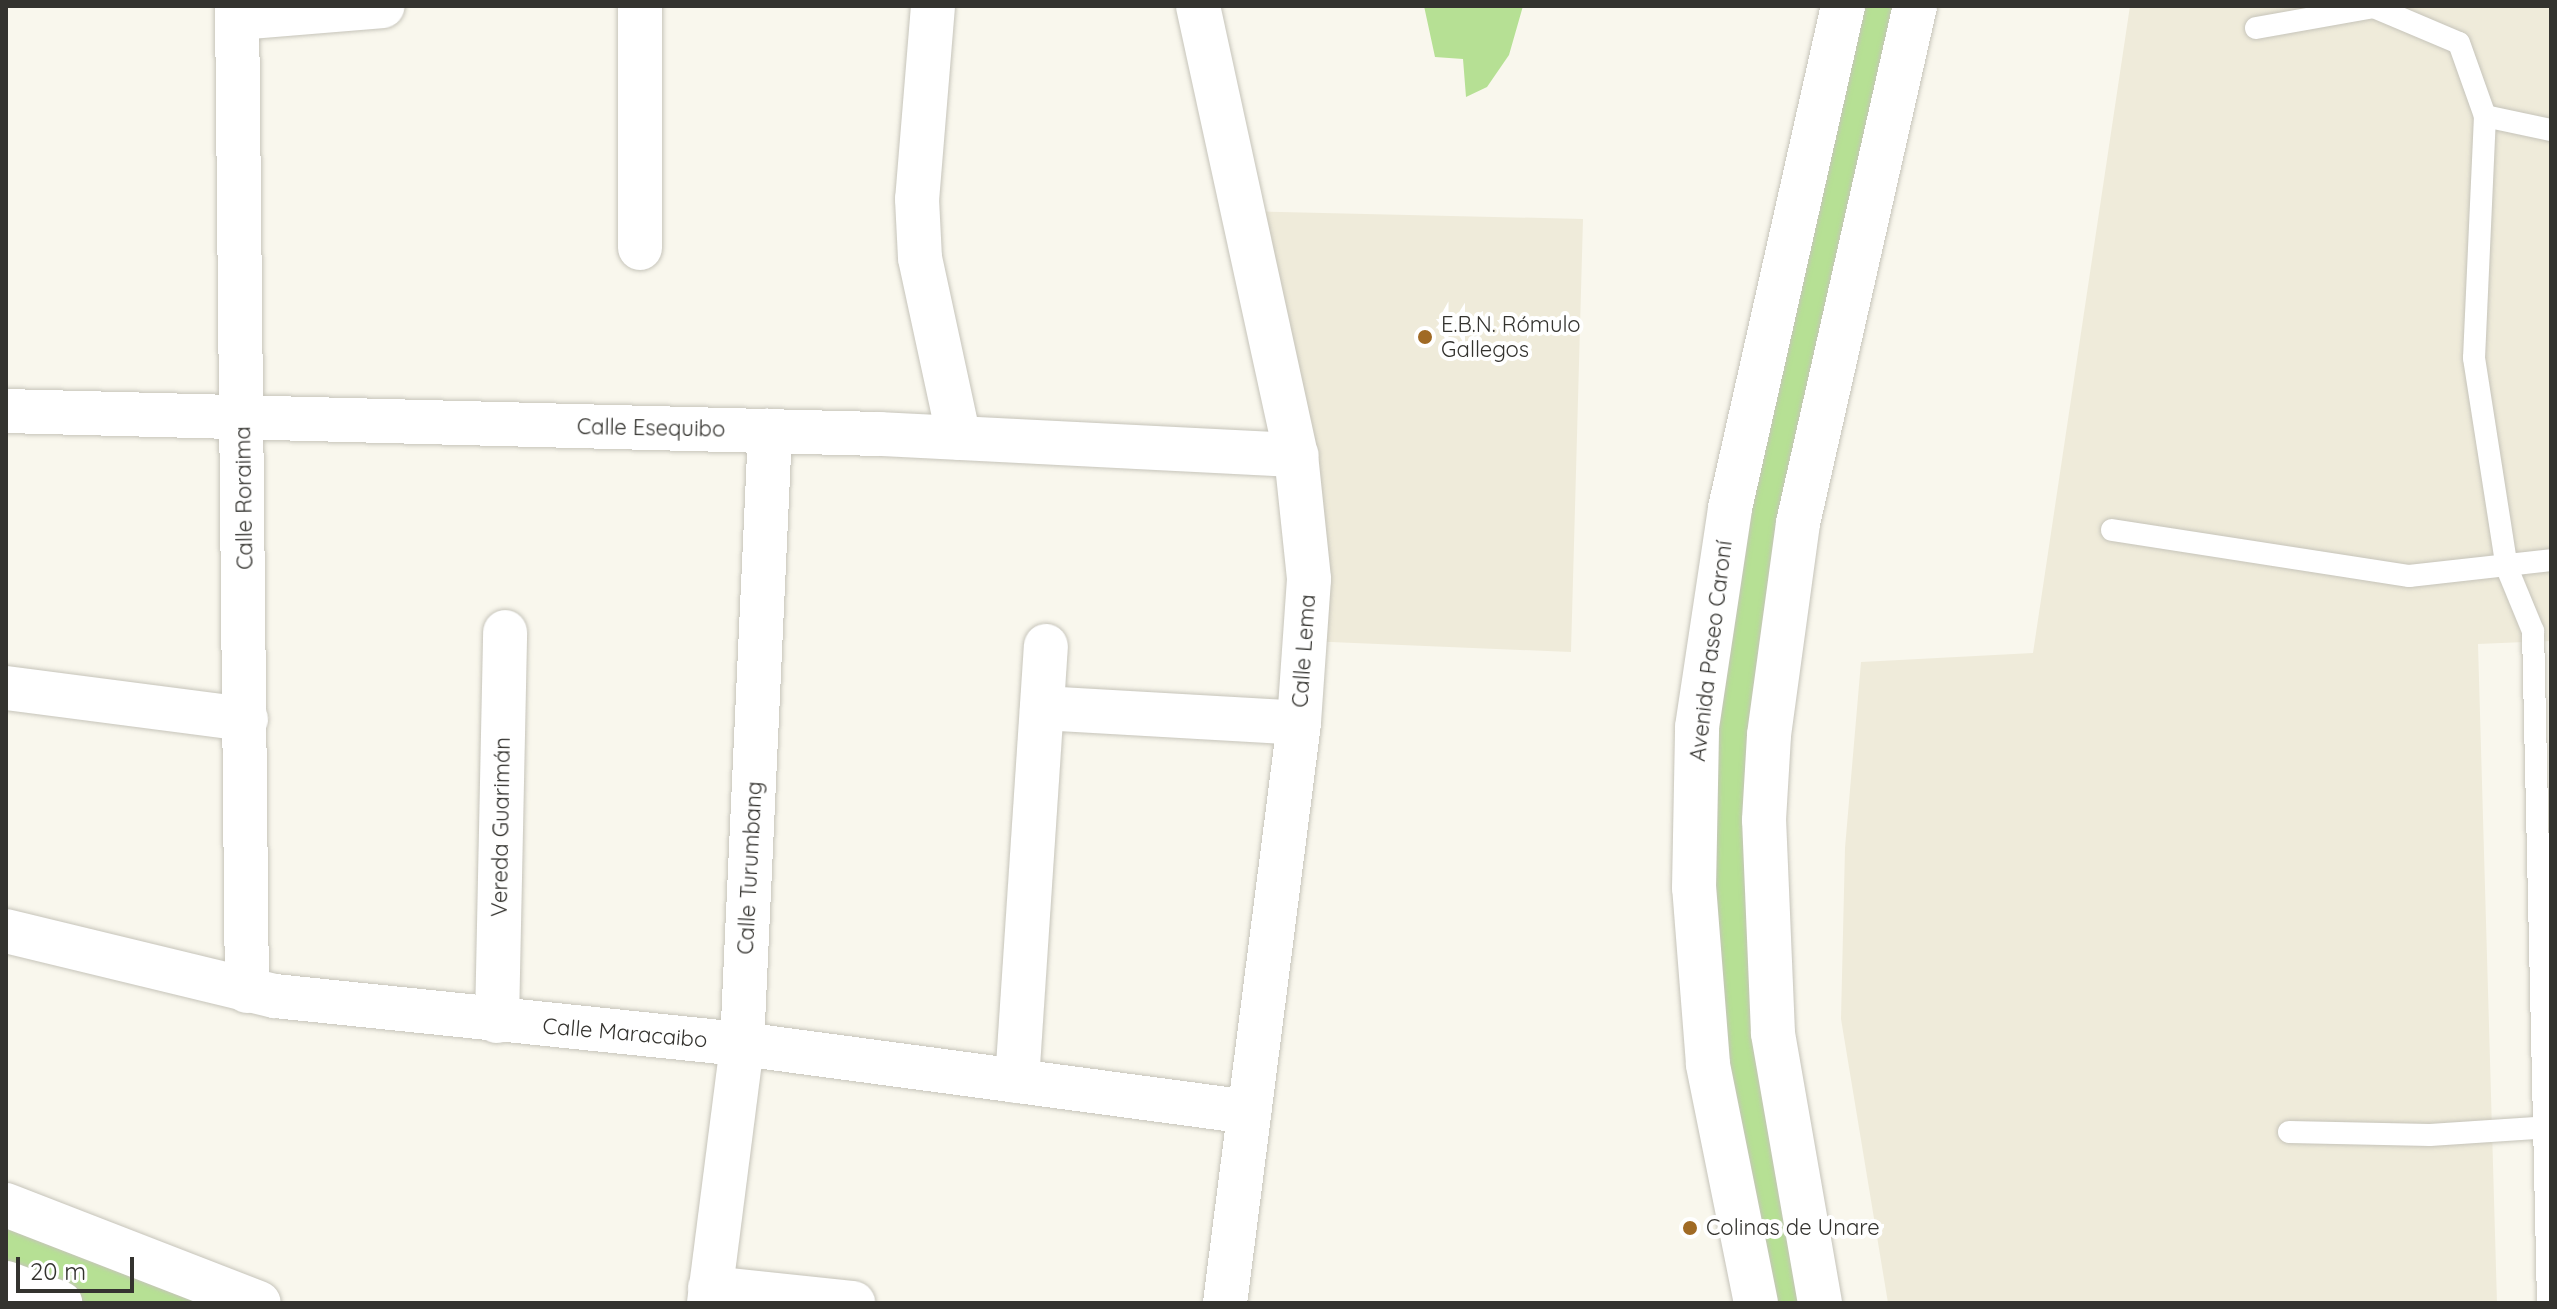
<!DOCTYPE html>
<html>
<head>
<meta charset="utf-8">
<style>
  body { margin:0 }
  #map { position:relative; width:2557px; height:1309px; overflow:hidden; background:#f9f7ed; font-family:Quicksand,sans-serif }
  div>[style] { position:absolute }
  .built>* { inset:0; background:#efebda }
  .green>* { inset:0; background:#b6e094 }
  .roads { filter:drop-shadow(0 0 2px #c6c4ba) drop-shadow(0 0 2px #c6c4ba) }
  .service>* { height:22px; margin:-11px; padding:0 11px; transform-origin:11px; border-radius:11px; background:#fff }
  .minor>* { height:44px; margin:-22px; padding:0 22px; transform-origin:22px; border-radius:22px; background:#fff }
  .tertiary>* { height:44px; margin:-22px; padding:0 22px; transform-origin:22px; border-radius:22px; background:#fff }
  .secondary>* { height:44px; margin:-22px; padding:0 22px; transform-origin:22px; border-radius:22px; background:#fff }
  .dots>* { width:22px; height:22px; translate:-50% -50%; box-sizing:border-box; border:4px solid #fff; border-radius:50% }
  span { translate:-50% -50%; white-space:nowrap; text-align:center; line-height:1.15; -webkit-text-stroke:8px #fff; paint-order:stroke }
  .poi-label { font-size:22px; color:#34332f }
  .left { translate:0 -50%; text-align:left }
  .street-label { font-size:22px; color:#34332f }
  .frame { position:absolute; inset:0; border:8px solid #34332f; pointer-events:none }
  .scale { position:absolute; left:16px; top:1257px; width:118px; height:36px; box-sizing:border-box; border:4px solid #34332f; border-top:0; padding-left:10px; font-size:24px; line-height:28px; white-space:nowrap; color:#34332f; -webkit-text-stroke:6px #fff; paint-order:stroke }
</style>
</head>
<body>
<div id="map">
  <div class="built">
    <div style="clip-path:polygon(2130px 6px,2551px 6px,2551px 641px,2478px 644px,2497px 1303px,1888px 1303px,1841px 1019px,1845px 848px,1861px 662px,2033px 653px)"></div>
    <div style="clip-path:polygon(1243px 211px,1583px 219px,1571px 652px,1307px 641px)"></div>
  </div>
  <div class="green">
    <div style="clip-path:polygon(1424px 6px,1523px 6px,1509px 55px,1487px 87px,1466px 97px,1463px 59px,1435px 57px)"></div>
    <div style="clip-path:polygon(1843px 6px,1915px 6px,1764px 820px,1820px 1303px,1756px 1303px,1694px 802px)"></div>
    <div style="clip-path:polygon(6px 1205px,259px 1303px,60px 1303px,6px 1283px)"></div>
  </div>
  <div class="roads">
    <div class="service">
      <div style="left:2256px;top:28px;width:120px;rotate:-10.1deg"></div>
      <div style="left:2374px;top:7px;width:92px;rotate:23deg"></div>
      <div style="left:2459px;top:43px;width:77px;rotate:70.4deg"></div>
      <div style="left:2485px;top:116px;width:242px;rotate:92.6deg"></div>
      <div style="left:2474px;top:358px;width:213px;rotate:81.1deg"></div>
      <div style="left:2507px;top:568px;width:68px;rotate:67.6deg"></div>
      <div style="left:2533px;top:631px;width:672px;rotate:88.72deg"></div>
      <div style="left:2485px;top:116px;width:67px;rotate:12deg"></div>
      <div style="left:2112px;top:530px;width:301px;rotate:8.8deg"></div>
      <div style="left:2409px;top:576px;width:143px;rotate:-6.4deg"></div>
      <div style="left:2289px;top:1132px;width:141px;rotate:1.2deg"></div>
      <div style="left:2430px;top:1135px;width:121px;rotate:-3.8deg"></div>
    </div>
    <div class="minor">
      <div style="left:237px;top:6px;width:985px;rotate:89.42deg"></div>
      <div style="left:640px;top:6px;width:242px;rotate:90deg"></div>
      <div style="left:933px;top:6px;width:194px;rotate:94.7deg"></div>
      <div style="left:917px;top:199px;width:59px;rotate:87.1deg"></div>
      <div style="left:920px;top:258px;width:184px;rotate:77.8deg"></div>
      <div style="left:1198px;top:6px;width:460px;rotate:77.7deg"></div>
      <div style="left:1296px;top:455px;width:125px;rotate:84deg"></div>
      <div style="left:1309px;top:579px;width:144px;rotate:94deg"></div>
      <div style="left:1299px;top:723px;width:585px;rotate:97.27deg"></div>
      <div style="left:238px;top:18px;width:145px;rotate:-4.7deg"></div>
      <div style="left:6px;top:411px;width:874px;rotate:1.51deg"></div>
      <div style="left:880px;top:434px;width:417px;rotate:2.9deg"></div>
      <div style="left:6px;top:688px;width:242px;rotate:7.4deg"></div>
      <div style="left:1042px;top:708px;width:257px;rotate:3.3deg"></div>
      <div style="left:6px;top:931px;width:277px;rotate:13.6deg"></div>
      <div style="left:275px;top:996px;width:469px;rotate:5.9deg"></div>
      <div style="left:742px;top:1044px;width:512px;rotate:7.64deg"></div>
      <div style="left:497px;top:1021px;width:389px;rotate:-88.8deg"></div>
      <div style="left:1017px;top:1081px;width:436px;rotate:-86.2deg"></div>
      <div style="left:710px;top:1288px;width:144px;rotate:6deg"></div>
      <div style="left:709px;top:1303px;width:261px;rotate:-82.7deg"></div>
      <div style="left:742px;top:1044px;width:614px;rotate:-87.38deg"></div>
    </div>
    <div class="tertiary">
      <div style="left:1756px;top:1303px;width:244px;rotate:-101.4deg"></div>
      <div style="left:1708px;top:1064px;width:177px;rotate:-94.5deg"></div>
      <div style="left:1694px;top:888px;width:161px;rotate:-88.9deg"></div>
      <div style="left:1697px;top:727px;width:221px;rotate:-81.4deg"></div>
      <div style="left:1730px;top:508px;width:515px;rotate:-77.31deg"></div>
      <div style="left:1820px;top:1303px;width:274px;rotate:-99.9deg"></div>
      <div style="left:1773px;top:1033px;width:213px;rotate:-92.4deg"></div>
      <div style="left:1764px;top:820px;width:85px;rotate:-86.6deg"></div>
      <div style="left:1769px;top:735px;width:214px;rotate:-82.2deg"></div>
      <div style="left:1798px;top:523px;width:530px;rotate:-77.25deg"></div>
    </div>
    <div class="secondary">
      <div style="left:6px;top:1205px;width:271px;rotate:21.2deg"></div>
      <div style="left:6px;top:1283px;width:58px;rotate:20.3deg"></div>
    </div>
  </div>
  <div class="dots">
    <div style="left:1425px;top:337px;background:#a06a24"></div>
    <div style="left:1690px;top:1228px;background:#a06a24"></div>
  </div>
  <div class="poi-label">
    <span class="left" style="left:1441px;top:337px">E.B.N. Rómulo<br>Gallegos</span>
    <span class="left" style="left:1706px;top:1228px">Colinas de Unare</span>
  </div>
  <div class="street-label">
    <span style="left:651px;top:428px;rotate:1deg">Calle Esequibo</span>
    <span style="left:244px;top:498px;rotate:-91deg">Calle Roraima</span>
    <span style="left:1304px;top:651px;rotate:-86deg">Calle Lema</span>
    <span style="left:1711px;top:651px;rotate:-83deg">Avenida Paseo Caroní</span>
    <span style="left:501px;top:827px;rotate:-89deg">Vereda Guarimán</span>
    <span style="left:750px;top:868px;rotate:-87deg">Calle Turumbang</span>
    <span style="left:625px;top:1033px;rotate:5deg">Calle Maracaibo</span>
  </div>
  <div class="frame"></div>
  <div class="scale">20 m</div>
</div>
</body>
</html>
